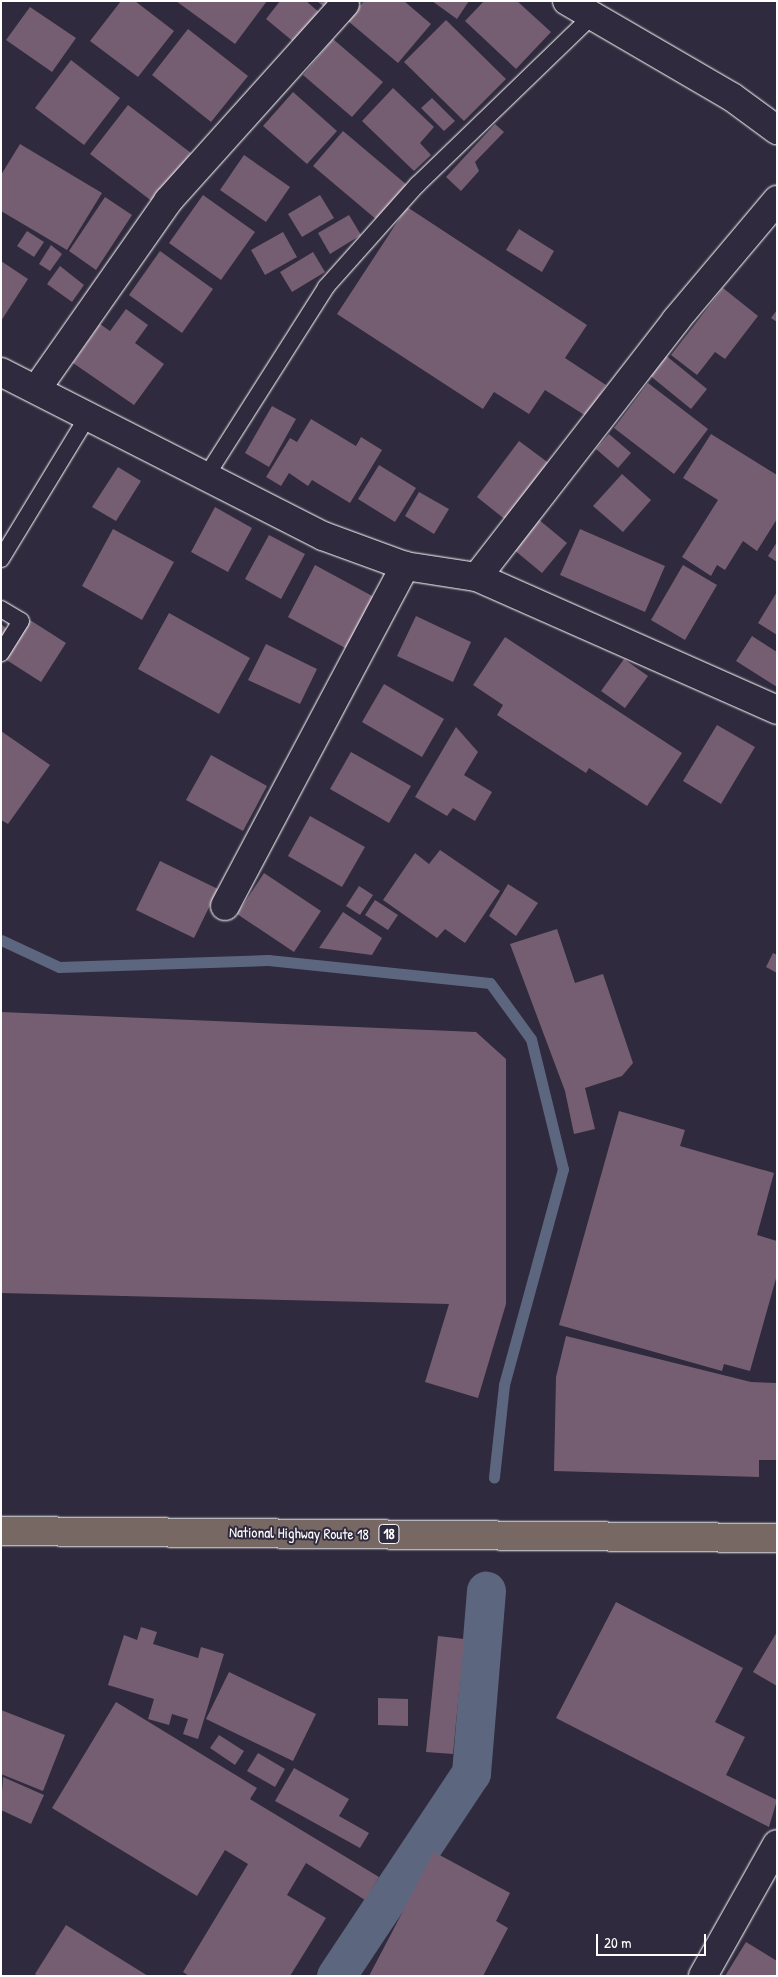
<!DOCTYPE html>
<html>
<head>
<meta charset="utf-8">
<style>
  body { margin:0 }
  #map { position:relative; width:778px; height:1977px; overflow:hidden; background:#2f2a3d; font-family:"Patrick Hand",sans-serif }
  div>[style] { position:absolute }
  .stream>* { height:11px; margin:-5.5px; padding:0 5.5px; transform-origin:5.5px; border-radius:5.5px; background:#5c667f }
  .canal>* { height:39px; margin:-19.5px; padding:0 19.5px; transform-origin:19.5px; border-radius:19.5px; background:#5c667f }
  .building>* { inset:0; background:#765e72 }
  .roads { filter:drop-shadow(0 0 1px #fff) drop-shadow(0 0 1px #fff) }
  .service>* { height:16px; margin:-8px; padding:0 8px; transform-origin:8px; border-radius:8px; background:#2f2a3d }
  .minor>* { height:28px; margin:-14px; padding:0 14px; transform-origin:14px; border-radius:14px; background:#2f2a3d }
  .trunk>* { height:28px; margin:-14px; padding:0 14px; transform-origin:14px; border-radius:14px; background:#776864 }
  span { translate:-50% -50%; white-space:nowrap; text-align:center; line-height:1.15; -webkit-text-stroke:4px #2f2a3d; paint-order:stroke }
  .shield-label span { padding:1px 4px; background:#2f2a3d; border:1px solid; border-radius:4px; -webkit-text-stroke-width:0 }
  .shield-label { font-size:14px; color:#fff; font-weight:700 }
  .street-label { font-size:15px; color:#fff }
  .frame { position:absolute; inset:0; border:2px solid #fff; pointer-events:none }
  .scale { position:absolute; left:596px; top:1934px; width:110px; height:22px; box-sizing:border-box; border:2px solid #fff; border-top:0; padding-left:6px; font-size:15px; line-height:18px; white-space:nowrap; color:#fff; -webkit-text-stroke:4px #2f2a3d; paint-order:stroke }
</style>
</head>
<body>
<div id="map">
  <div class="stream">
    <div style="left:1px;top:940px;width:64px;rotate:25deg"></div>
    <div style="left:59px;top:967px;width:209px;rotate:-1.9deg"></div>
    <div style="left:268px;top:960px;width:223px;rotate:5.9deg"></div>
    <div style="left:490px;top:983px;width:69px;rotate:53.8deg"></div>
    <div style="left:531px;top:1039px;width:134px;rotate:76.2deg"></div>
    <div style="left:563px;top:1169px;width:224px;rotate:105.3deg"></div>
    <div style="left:504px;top:1385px;width:93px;rotate:96.2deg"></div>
  </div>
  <div class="canal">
    <div style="left:336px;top:1976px;width:244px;rotate:-56.4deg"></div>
    <div style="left:471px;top:1773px;width:183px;rotate:-85.3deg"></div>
  </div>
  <div class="building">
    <div style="clip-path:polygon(121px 1px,135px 1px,174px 31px,138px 77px,90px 41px)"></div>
    <div style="clip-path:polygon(176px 1px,267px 1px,235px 44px)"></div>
    <div style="clip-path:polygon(280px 1px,306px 1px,320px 13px,295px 43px,266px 19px)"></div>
    <div style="clip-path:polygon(317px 1px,329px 1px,324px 7px)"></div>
    <div style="clip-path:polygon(364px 1px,404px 1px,431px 24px,398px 63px,348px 21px)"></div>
    <div style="clip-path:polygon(432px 1px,469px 1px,457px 19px)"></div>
    <div style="clip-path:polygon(484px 1px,517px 1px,551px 32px,516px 69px,465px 21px)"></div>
    <div style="clip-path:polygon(30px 7px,76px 38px,52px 72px,6px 40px)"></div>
    <div style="clip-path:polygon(446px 20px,506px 79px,464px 121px,404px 62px)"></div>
    <div style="clip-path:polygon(188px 29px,248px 76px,211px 122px,152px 75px)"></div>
    <div style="clip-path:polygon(333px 39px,383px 82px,352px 117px,303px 75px)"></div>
    <div style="clip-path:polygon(71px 60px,120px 98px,84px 145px,35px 108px)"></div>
    <div style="clip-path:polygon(393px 88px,434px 127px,420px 143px,431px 155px,414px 171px,362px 121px)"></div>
    <div style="clip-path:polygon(293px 92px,337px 131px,307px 164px,263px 126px)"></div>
    <div style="clip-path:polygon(432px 98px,455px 121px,444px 131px,421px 108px)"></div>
    <div style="clip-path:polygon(128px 105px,191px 153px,153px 202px,90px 154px)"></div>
    <div style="clip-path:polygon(495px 124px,504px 132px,475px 162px,479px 171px,461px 191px,446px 177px)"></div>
    <div style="clip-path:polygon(343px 131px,407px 185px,377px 220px,313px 166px)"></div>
    <div style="clip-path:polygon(20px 144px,102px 193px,67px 250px,1px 211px,1px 175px)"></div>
    <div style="clip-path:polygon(244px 155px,290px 187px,266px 222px,220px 190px)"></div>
    <div style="clip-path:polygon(203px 195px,255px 232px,221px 280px,169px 243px)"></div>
    <div style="clip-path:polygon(320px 195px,334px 218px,302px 237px,288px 214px)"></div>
    <div style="clip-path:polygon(105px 197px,132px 215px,96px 270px,69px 251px)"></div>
    <div style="clip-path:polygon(407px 207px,587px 325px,565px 358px,606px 385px,586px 416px,545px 390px,529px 414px,494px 392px,483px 409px,337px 314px)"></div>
    <div style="clip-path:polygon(349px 215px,361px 235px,330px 254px,318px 233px)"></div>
    <div style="clip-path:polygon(519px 229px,554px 251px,542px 272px,506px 250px)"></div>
    <div style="clip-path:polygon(27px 231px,44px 242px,34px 257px,17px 246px)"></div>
    <div style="clip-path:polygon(283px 232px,297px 257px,265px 275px,251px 250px)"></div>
    <div style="clip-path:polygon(51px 245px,62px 254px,50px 271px,39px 264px)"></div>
    <div style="clip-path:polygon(160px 251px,213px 289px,182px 333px,129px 295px)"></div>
    <div style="clip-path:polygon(313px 252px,325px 272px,292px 292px,280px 272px)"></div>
    <div style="clip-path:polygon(1px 261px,28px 279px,1px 321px)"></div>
    <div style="clip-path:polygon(60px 266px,84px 285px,72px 302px,47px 284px)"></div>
    <div style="clip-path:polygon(723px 288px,758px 316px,725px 359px,715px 352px,697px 375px,671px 355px)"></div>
    <div style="clip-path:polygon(126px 309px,148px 325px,135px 343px,164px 364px,134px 405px,73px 363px,100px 324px,110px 331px)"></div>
    <div style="clip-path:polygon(777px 310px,777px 322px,771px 318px)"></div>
    <div style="clip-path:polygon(664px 354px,707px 389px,691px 409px,648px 374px)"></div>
    <div style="clip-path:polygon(648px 383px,708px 429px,674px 474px,614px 428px)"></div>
    <div style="clip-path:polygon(272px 406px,296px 419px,269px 467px,245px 453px)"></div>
    <div style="clip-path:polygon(311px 419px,356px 446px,361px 437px,382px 450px,350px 503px,312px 480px,308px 486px,289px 473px,281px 486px,266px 477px,290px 438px,297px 442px)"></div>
    <div style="clip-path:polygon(609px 434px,631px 453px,618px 468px,596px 449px)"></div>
    <div style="clip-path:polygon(711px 434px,777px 475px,777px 519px,757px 551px,743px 541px,725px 570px,717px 565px,711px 576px,682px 557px,718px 500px,683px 478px)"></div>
    <div style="clip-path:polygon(519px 441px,550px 464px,507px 521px,477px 497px)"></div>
    <div style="clip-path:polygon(379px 465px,416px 488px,395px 522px,358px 499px)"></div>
    <div style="clip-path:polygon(118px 467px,141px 481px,116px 521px,92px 507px)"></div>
    <div style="clip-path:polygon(622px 474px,651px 500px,623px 532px,593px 506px)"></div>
    <div style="clip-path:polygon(419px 492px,449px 509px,434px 534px,405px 516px)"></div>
    <div style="clip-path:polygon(215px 507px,252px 528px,228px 572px,191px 552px)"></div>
    <div style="clip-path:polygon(538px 519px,567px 543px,542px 573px,513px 549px)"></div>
    <div style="clip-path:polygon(113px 529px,174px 562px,142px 620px,82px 586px)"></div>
    <div style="clip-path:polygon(580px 529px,665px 566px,645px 612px,560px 575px)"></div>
    <div style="clip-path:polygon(269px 535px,305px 554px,281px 599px,245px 579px)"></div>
    <div style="clip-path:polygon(777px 542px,777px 562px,768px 556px)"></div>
    <div style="clip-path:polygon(315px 565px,374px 597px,347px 649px,288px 617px)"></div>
    <div style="clip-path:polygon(683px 565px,717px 585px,685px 640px,651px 620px)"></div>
    <div style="clip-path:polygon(777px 592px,777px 635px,758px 623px)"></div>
    <div style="clip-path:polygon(169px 613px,250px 658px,219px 714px,138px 669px)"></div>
    <div style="clip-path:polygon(416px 616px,471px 642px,453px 682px,397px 656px)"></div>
    <div style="clip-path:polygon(30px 620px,66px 643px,41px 682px,5px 659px)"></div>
    <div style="clip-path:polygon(1px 624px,11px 632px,1px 643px)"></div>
    <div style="clip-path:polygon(752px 636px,777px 652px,777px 687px,736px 661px)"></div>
    <div style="clip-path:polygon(505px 637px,682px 753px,647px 806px,589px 768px,586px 773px,497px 715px,503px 705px,473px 685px)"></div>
    <div style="clip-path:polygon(266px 644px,317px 669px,300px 704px,248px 680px)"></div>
    <div style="clip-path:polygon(624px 659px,648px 676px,625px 708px,601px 691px)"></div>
    <div style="clip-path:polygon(384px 684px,444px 719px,422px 757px,362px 722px)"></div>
    <div style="clip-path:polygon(717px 725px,755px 747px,721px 804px,683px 781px)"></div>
    <div style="clip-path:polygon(456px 727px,478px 752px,464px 775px,492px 792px,475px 821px,453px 808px,447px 816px,415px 797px)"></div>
    <div style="clip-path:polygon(1px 731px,50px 765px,8px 824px,1px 820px)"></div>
    <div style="clip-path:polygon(351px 752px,411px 786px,389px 823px,330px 789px)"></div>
    <div style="clip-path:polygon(211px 755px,267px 786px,243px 831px,186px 800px)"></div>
    <div style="clip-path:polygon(310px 816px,365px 847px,342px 887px,288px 856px)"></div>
    <div style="clip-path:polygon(440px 850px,500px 891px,465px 943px,445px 929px,437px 938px,383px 900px,415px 853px,429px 864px)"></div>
    <div style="clip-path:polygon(160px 861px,218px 889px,194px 938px,136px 910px)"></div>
    <div style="clip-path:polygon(264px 873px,321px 911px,294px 952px,237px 914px)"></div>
    <div style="clip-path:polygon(508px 884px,538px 903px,516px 936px,489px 916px)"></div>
    <div style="clip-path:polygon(359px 886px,373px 895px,360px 915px,346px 906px)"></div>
    <div style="clip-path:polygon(375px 900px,398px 915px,388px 930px,365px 915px)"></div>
    <div style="clip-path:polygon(343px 912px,382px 938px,372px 955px,319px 948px)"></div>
    <div style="clip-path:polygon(557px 929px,575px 983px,603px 974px,633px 1063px,622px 1076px,585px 1088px,595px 1129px,574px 1134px,565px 1091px,510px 944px)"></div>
    <div style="clip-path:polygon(773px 953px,777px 955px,777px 973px,766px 967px)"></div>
    <div style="clip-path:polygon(1px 1012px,476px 1032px,506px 1059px,506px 1304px,478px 1398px,425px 1382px,449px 1304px,1px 1293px)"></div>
    <div style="clip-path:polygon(619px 1111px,685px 1130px,680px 1146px,774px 1173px,757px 1235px,777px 1241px,777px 1275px,750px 1371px,724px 1364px,722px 1371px,559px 1325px)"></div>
    <div style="clip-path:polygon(566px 1336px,751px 1382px,777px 1383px,777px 1460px,759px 1460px,759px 1477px,554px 1471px,556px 1377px)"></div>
    <div style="clip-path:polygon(616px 1602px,743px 1668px,715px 1722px,745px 1737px,726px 1775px,777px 1800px,769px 1827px,556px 1718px)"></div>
    <div style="clip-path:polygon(141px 1627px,157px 1632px,153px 1644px,198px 1658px,201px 1647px,224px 1654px,198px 1739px,183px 1734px,188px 1719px,172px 1714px,169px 1725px,148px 1719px,154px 1699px,108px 1685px,124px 1635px,137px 1640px)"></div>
    <div style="clip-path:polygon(777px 1632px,777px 1686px,753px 1672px)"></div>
    <div style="clip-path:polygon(438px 1636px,464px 1639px,453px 1754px,426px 1752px)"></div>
    <div style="clip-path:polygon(229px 1672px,316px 1714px,293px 1761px,206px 1719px)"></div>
    <div style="clip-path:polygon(378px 1698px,408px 1699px,408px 1726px,378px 1725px)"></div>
    <div style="clip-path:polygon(116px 1702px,257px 1788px,250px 1799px,379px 1877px,365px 1900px,306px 1863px,287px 1895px,326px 1918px,290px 1976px,189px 1976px,183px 1972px,248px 1864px,225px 1850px,197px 1896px,52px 1808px)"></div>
    <div style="clip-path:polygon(1px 1710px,65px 1735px,43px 1791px,1px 1774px)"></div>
    <div style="clip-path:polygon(219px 1735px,244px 1751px,235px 1765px,210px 1748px)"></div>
    <div style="clip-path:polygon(258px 1753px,285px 1769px,275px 1787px,247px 1771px)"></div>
    <div style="clip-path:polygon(294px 1768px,349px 1799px,339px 1816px,369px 1833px,360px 1848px,275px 1801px)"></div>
    <div style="clip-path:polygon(3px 1777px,44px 1795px,31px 1824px,1px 1810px)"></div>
    <div style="clip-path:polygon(434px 1852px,510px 1893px,496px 1921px,508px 1928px,483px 1976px,369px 1976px)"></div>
    <div style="clip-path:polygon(66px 1925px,148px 1976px,38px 1976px,35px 1974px)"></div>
    <div style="clip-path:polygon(746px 1942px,777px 1961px,777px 1976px,725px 1976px)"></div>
  </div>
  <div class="roads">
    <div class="service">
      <div style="left:205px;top:478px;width:226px;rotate:-57.6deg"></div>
      <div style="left:326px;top:287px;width:137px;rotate:-48.3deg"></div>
      <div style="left:417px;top:185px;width:240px;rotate:-44deg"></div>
      <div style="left:1px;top:559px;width:170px;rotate:-58.7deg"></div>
      <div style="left:1px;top:609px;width:23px;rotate:31deg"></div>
      <div style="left:21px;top:621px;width:38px;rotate:122deg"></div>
    </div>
    <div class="minor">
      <div style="left:567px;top:1px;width:191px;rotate:30.2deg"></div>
      <div style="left:732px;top:97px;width:56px;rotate:36.3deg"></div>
      <div style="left:1px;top:372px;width:361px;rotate:27deg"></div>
      <div style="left:323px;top:536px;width:87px;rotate:20.1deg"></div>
      <div style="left:405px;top:566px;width:73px;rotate:8.7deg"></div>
      <div style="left:477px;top:577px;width:328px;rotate:23.9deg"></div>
      <div style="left:38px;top:387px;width:227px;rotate:-55deg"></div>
      <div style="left:168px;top:201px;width:265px;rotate:-48.1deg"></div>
      <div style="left:477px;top:577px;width:325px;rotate:-52.2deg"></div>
      <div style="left:676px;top:320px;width:157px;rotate:-49.9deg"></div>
      <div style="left:225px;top:906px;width:385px;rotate:-62.1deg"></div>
      <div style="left:703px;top:1976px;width:151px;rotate:-60.7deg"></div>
    </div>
    <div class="trunk">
      <div style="left:1px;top:1531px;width:776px;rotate:0.52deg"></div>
    </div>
  </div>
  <div class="shield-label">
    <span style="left:389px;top:1534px">18</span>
  </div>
  <div class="street-label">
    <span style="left:299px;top:1533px;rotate:1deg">National Highway Route 18</span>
  </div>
  <div class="frame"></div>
  <div class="scale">20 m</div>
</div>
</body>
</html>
